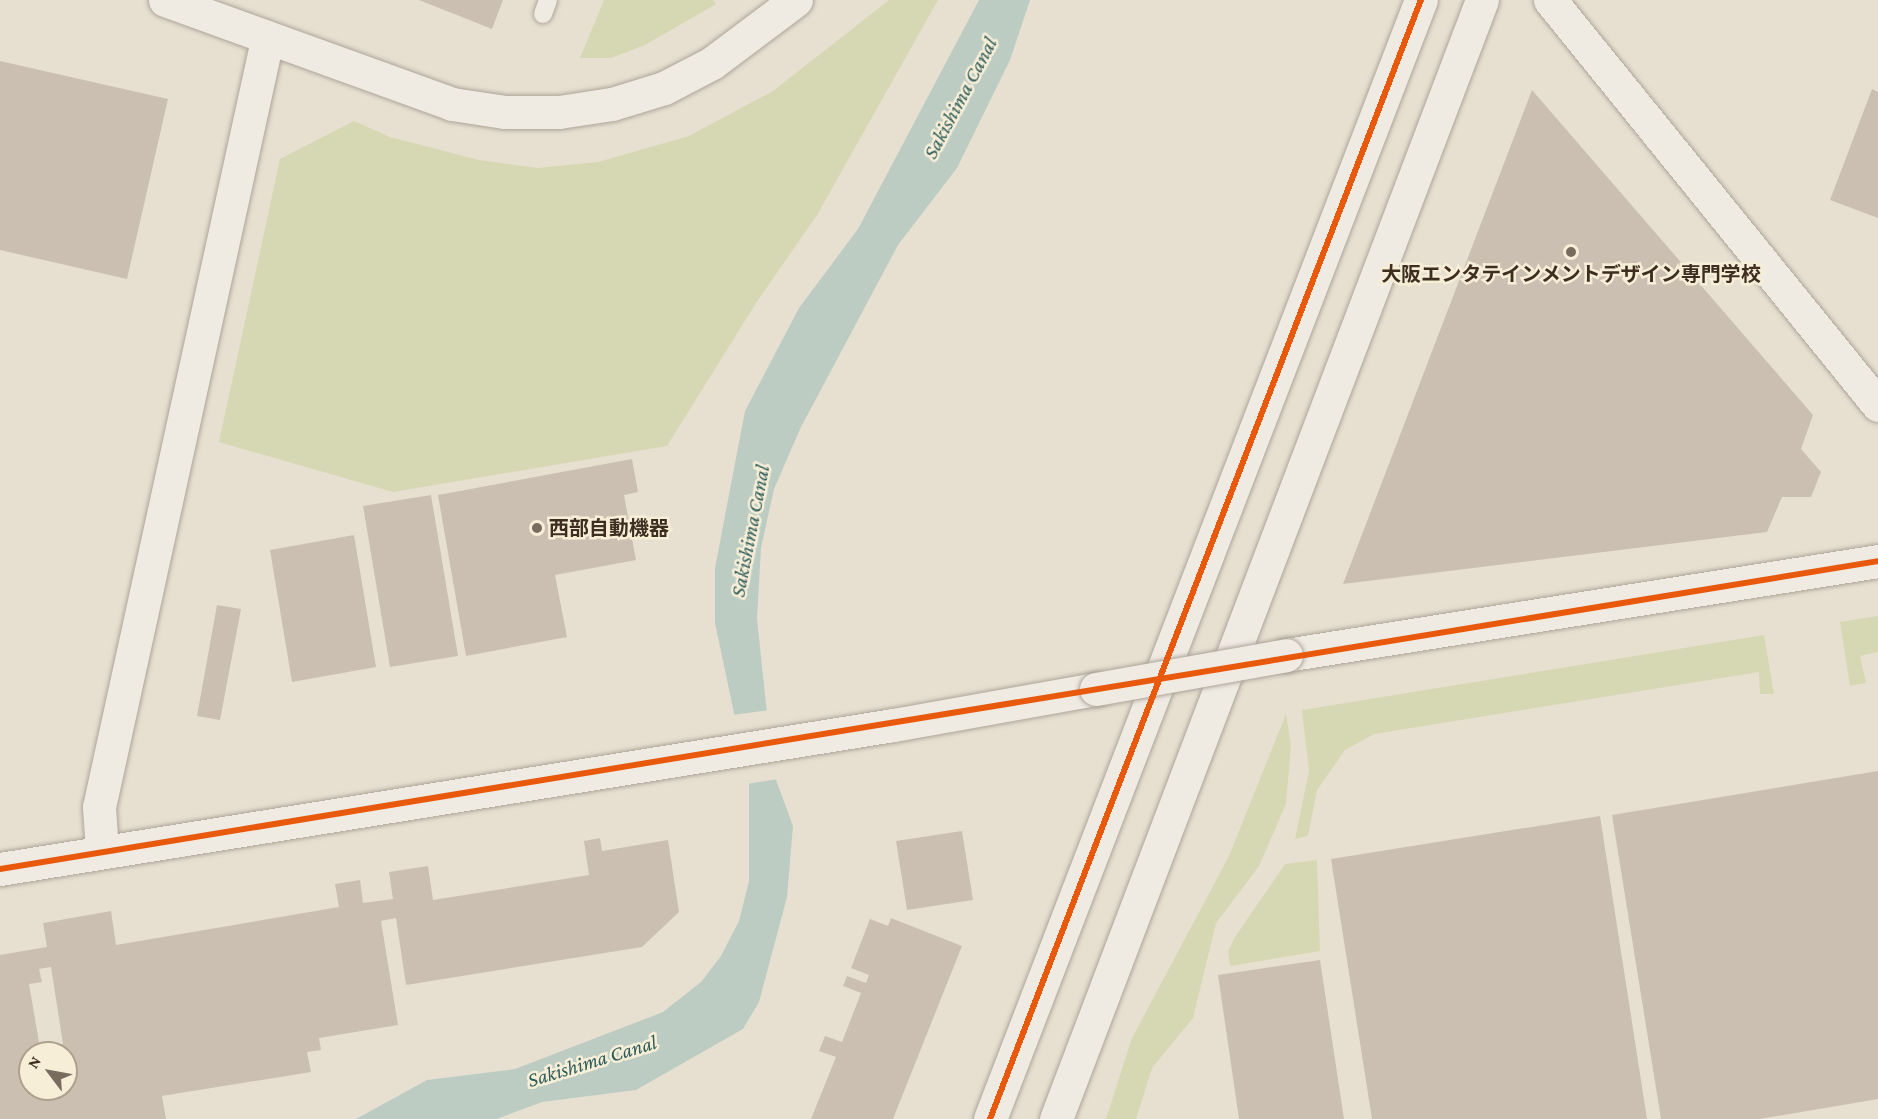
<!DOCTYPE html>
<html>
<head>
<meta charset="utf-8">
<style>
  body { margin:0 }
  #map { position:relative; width:1878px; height:1119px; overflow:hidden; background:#e7e0d1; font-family:"Crimson Pro","Noto Sans JP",serif }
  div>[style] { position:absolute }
  .green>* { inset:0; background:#d6d7b3 }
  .water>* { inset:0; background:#bcccc2 }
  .pier>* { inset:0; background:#e7e0d1 }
  .building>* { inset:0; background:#cbbfb2 }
  .roads { filter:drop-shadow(0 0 2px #ada599) drop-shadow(0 0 2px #ada599) }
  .service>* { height:18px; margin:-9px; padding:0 9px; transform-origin:9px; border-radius:9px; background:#efebe3 }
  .minor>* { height:33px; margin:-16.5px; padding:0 16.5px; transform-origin:16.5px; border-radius:16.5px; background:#efebe3 }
  .tertiary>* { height:33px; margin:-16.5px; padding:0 16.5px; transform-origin:16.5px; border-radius:16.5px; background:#efebe3 }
  .bridges { filter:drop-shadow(0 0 2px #ada599) drop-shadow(0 0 2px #ada599) }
  .tertiary-bridge>* { height:33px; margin:-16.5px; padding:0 16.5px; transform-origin:16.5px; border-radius:16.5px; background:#efebe3 }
  .cycleway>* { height:6px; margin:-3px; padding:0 3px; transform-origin:3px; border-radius:3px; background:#e8590c }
  .dots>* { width:16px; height:16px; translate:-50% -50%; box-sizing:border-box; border:3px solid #f7eed8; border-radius:50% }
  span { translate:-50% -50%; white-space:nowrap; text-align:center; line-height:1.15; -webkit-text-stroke:5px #f7eed8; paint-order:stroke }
  .poi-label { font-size:20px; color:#3d2e20; font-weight:700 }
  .left { translate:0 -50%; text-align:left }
  .water-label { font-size:21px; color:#2f5d5a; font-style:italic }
  .north { position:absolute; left:18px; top:1041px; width:60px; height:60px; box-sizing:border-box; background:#f7eed8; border:2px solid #ada18e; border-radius:50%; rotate:302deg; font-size:16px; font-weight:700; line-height:24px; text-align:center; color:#3d2e20 }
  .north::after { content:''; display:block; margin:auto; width:21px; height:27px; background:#786c5e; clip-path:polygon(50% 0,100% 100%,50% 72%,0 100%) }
</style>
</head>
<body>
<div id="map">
  <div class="green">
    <div style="clip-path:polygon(604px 0,713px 0,716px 4px,645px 45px,611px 58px,580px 58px)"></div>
    <div style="clip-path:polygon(889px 0,938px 0,817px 215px,756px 303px,667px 446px,393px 492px,219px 442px,280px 159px,354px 121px,390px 137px,479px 160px,538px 168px,598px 162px,689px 136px,773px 91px)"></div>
    <div style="clip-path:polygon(1878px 616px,1878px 652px,1860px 656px,1866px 683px,1850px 686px,1840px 622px)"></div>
    <div style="clip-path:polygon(1764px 635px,1774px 694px,1760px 694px,1759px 672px,1374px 734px,1345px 750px,1317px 790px,1308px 836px,1295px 839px,1309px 771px,1302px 710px)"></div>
    <div style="clip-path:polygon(1286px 714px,1291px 746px,1286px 804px,1259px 866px,1216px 923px,1193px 1018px,1152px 1068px,1136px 1119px,1106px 1119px,1132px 1038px,1229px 856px)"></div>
    <div style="clip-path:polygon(1317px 860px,1320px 951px,1230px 966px,1228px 951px,1235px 937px,1285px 864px)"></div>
  </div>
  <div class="water">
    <div style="clip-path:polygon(979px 0,1030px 0,1010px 60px,957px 168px,898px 245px,801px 427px,774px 489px,761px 548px,757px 619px,766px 704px,776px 780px,793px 826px,787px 897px,759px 1002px,743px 1029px,636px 1090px,542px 1102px,497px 1119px,356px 1119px,427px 1080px,515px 1069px,663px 1012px,701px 982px,721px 956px,739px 921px,749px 881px,749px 784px,715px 623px,715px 568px,745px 411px,799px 308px,858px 229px)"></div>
  </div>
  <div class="pier">
    <div style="clip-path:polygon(770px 710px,779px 779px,746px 784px,733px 715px)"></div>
  </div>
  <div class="building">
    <div style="clip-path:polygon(419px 0,503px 0,492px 29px)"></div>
    <div style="clip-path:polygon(0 61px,168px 99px,127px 279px,0 250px)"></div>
    <div style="clip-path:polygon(1872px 89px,1878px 92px,1878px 218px,1830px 200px)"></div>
    <div style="clip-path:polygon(1532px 90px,1813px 415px,1801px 449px,1821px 472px,1811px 497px,1782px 497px,1767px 532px,1343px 584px)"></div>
    <div style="clip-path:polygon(632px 459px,638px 492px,624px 495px,636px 560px,555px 575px,567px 637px,466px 656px,438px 495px)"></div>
    <div style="clip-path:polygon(431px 495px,458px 656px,390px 667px,363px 506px)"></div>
    <div style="clip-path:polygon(354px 535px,376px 667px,292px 682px,270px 550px)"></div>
    <div style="clip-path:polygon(217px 605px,241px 609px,220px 720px,197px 716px)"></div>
    <div style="clip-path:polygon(1878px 771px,1878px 1099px,1760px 1119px,1661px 1119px,1612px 815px)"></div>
    <div style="clip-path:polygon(1600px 816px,1647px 1119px,1372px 1119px,1331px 859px)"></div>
    <div style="clip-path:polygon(962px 831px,973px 900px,907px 910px,896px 841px)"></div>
    <div style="clip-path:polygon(evenodd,600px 838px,602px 851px,668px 840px,679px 912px,642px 947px,406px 985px,396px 918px,381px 921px,398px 1025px,319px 1038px,321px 1050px,307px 1052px,311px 1072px,162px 1096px,166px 1119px,0 1119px,0 955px,47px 947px,43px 923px,111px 911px,116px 945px,339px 907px,335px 884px,360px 880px,363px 903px,393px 899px,389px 872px,428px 866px,433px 900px,589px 875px,584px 841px,600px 838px,51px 967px,63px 1044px,40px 1048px,29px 984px,42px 982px,39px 969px,51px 967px,600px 838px,30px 1053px,66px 1053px,66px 1089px,30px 1089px,30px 1053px)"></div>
    <div style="clip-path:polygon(891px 918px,962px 946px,893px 1119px,811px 1119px,836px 1057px,819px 1051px,825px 1036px,842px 1042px,861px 993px,843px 986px,847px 976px,866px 983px,869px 975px,851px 968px,870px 919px,888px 926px)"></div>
    <div style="clip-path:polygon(1320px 960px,1344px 1119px,1239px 1119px,1218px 975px)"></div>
  </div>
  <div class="roads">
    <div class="service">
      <div style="left:543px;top:14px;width:15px;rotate:-70deg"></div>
    </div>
    <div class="minor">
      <div style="left:165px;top:0;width:305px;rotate:19.9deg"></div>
      <div style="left:452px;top:104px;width:54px;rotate:8.6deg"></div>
      <div style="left:505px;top:112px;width:54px"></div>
      <div style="left:559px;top:112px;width:54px;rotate:-8.6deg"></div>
      <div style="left:612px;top:104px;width:54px;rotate:-17.1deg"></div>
      <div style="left:664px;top:88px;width:54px;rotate:-27.5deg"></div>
      <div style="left:712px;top:63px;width:105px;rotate:-36.9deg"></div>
    </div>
    <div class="tertiary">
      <div style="left:1550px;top:0;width:521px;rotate:51deg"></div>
      <div style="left:1286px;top:655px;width:599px;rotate:-9.02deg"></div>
      <div style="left:102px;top:851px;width:44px;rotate:-93.9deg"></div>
      <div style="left:99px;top:807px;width:785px;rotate:-77.65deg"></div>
      <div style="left:0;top:869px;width:905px;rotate:-9.16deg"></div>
      <div style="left:893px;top:725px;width:206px;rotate:-10.1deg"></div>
      <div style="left:990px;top:1119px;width:1199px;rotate:-68.94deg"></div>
      <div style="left:1056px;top:1119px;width:1197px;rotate:-69.16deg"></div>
    </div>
  </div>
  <div class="bridges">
    <div class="tertiary-bridge">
      <div style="left:1096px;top:689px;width:193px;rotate:-10.1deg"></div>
    </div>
  </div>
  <div class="cycleway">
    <div style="left:0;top:869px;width:1903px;rotate:-9.31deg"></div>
    <div style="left:990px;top:1119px;width:1199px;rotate:-68.94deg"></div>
  </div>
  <div class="dots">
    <div style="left:1571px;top:252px;background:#786c5e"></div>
    <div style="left:537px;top:528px;background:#786c5e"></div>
  </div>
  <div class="poi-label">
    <span style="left:1571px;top:274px">大阪エンタテインメントデザイン専門学校</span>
    <span class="left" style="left:549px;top:528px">西部自動機器</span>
  </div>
  <div class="water-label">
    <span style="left:960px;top:98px;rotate:-62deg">Sakishima Canal</span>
    <span style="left:750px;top:531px;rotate:-79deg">Sakishima Canal</span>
    <span style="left:592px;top:1061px;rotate:-17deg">Sakishima Canal</span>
  </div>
  <div class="north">N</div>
</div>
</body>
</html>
